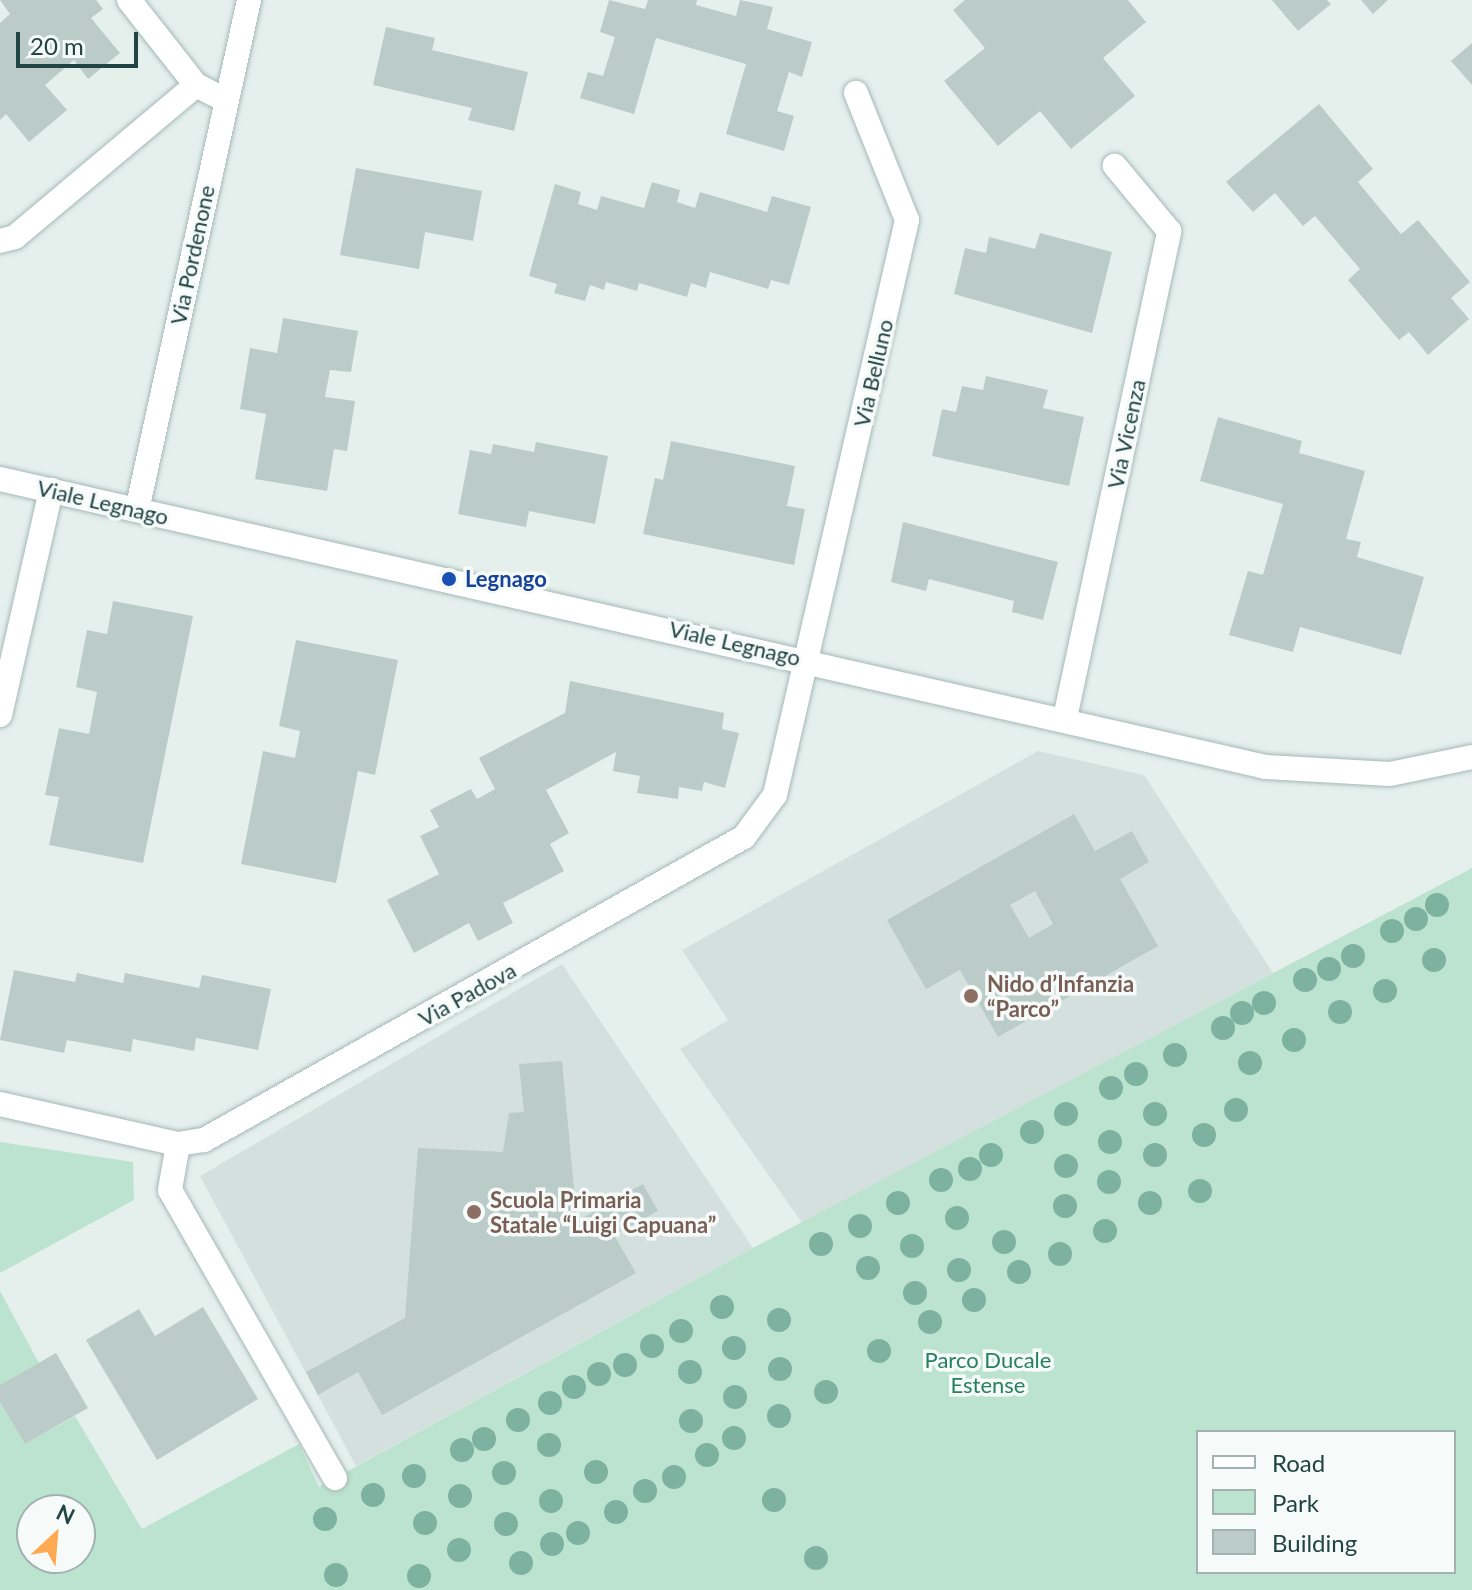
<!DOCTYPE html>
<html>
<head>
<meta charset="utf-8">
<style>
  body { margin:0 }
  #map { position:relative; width:1472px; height:1590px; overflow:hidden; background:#e5f0ed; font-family:Lato,sans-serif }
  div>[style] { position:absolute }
  .built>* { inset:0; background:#d3e0de }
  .green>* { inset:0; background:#bce3d0 }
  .building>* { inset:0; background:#bacbc8 }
  .roads { filter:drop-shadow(0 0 2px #a6b9b7) drop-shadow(0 0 2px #a6b9b7) }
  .lane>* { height:24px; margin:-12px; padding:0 12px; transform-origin:12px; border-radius:12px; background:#fff }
  .street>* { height:24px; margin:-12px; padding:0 12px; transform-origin:12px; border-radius:12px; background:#fff }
  .trees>* { width:24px; height:24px; margin:-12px; border-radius:50%; background:#7cb29f }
  .dots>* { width:22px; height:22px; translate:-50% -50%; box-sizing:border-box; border:4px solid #f6fbfa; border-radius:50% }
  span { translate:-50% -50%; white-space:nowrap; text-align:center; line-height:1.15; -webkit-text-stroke:7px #f6fbfa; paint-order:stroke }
  .street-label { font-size:22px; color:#214444 }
  .transit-label { font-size:22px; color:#164399; font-weight:700 }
  .left { translate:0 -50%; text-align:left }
  .education-label { font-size:22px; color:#785e54; font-weight:700 }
  .park-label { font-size:22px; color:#278060 }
  .legend { position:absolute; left:1196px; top:1430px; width:260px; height:144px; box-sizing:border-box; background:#f6fbfa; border:2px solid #a1b2b1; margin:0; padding:10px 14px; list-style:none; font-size:24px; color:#214444 }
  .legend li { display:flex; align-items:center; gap:16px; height:40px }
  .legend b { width:40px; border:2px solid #a1b2b1 }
  .north { position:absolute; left:16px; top:1494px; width:80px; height:80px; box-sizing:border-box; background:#f6fbfa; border:2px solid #a1b2b1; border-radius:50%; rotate:26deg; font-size:22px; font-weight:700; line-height:32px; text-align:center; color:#214444 }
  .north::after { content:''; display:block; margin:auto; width:28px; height:36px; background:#ffa953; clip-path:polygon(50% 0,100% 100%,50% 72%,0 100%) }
  .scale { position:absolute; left:16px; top:32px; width:122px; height:36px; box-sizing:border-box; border:4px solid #214444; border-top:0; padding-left:10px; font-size:24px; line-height:28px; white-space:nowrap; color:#214444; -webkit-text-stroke:6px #f6fbfa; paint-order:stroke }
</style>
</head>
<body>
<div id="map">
  <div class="built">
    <div style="clip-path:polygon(1038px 751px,1144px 775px,1273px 973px,802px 1223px,680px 1049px,728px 1020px,682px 950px)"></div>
    <div style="clip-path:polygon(562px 964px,753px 1248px,356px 1466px,200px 1176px)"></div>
  </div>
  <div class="green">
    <div style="clip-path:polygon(evenodd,1472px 868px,1472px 1590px,0 1590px,0 1402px,25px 1444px,75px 1416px,142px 1529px,299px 1444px,319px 1487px,753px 1248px,1472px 868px,1198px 1432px,1454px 1432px,1454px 1572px,1198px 1572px,1198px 1432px,1472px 868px,32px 1510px,80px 1510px,80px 1558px,32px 1558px,32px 1510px)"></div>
    <div style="clip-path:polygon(0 1142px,133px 1162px,134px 1200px,0 1273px)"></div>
    <div style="clip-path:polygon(0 1291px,39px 1363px,0 1385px)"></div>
  </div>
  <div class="building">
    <div style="clip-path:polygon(0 0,96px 0,103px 9px,91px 18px,120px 53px,88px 79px,74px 60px,45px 85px,67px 110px,29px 142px,6px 114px,0 120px,0 23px,10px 14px)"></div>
    <div style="clip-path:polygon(609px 0,645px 9px,648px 0,697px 0,696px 5px,736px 16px,740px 0,773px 7px,767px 29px,812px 42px,802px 77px,789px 72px,777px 111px,794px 116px,784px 151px,726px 134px,746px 64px,656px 38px,634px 114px,580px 98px,588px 72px,603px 76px,615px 37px,600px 32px)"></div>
    <div style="clip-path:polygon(965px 0,1128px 0,1146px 22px,1103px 58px,1135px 96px,1071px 149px,1040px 111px,998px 146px,944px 81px,985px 48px,953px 10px)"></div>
    <div style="clip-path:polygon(1272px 0,1327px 0,1331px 4px,1298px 31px)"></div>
    <div style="clip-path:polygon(1361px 0,1388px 0,1373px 14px)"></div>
    <div style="clip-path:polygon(386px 27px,435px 38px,432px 50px,528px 72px,514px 131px,468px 120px,472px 108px,373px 85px)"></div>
    <div style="clip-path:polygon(1472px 43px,1472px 85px,1451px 61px)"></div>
    <div style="clip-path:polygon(1319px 104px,1373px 169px,1358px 182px,1401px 234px,1418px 220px,1470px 282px,1451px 298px,1469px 319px,1428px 355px,1409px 332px,1399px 340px,1348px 280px,1360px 269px,1315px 216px,1303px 226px,1275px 193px,1253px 212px,1226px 182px)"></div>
    <div style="clip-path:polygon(356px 168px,482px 191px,473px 241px,425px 232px,419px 269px,340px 255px)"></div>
    <div style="clip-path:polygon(652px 182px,680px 190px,677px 202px,695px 208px,700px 192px,767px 212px,772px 196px,811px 207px,789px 285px,771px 280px,768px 289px,710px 272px,706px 288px,691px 283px,687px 297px,639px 283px,637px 291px,606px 282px,604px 290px,590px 285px,585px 301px,554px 293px,557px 284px,529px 276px,555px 184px,581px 192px,578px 204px,597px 210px,601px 196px,644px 208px)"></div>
    <div style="clip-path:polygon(1040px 233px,1112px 252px,1092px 333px,954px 294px,965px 248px,986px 253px,989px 237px,1035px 249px)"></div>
    <div style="clip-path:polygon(283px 318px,358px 331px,351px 372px,330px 370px,325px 397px,355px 401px,347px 451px,334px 449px,327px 491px,255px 479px,266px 414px,240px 409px,250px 348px,277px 353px)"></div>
    <div style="clip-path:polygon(986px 376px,1048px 390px,1043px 408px,1084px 417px,1069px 486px,932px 456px,942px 409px,956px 412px,962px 386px,983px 390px)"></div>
    <div style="clip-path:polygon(1218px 417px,1302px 441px,1299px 453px,1365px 471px,1346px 539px,1361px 542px,1357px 557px,1424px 577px,1401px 655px,1300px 627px,1293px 652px,1229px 635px,1248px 571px,1263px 575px,1283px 504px,1200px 481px)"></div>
    <div style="clip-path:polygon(671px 441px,795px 466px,787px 506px,805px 509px,794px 565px,643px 534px,655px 478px,663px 480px)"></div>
    <div style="clip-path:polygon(536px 442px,608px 456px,595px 524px,529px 511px,526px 527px,458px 514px,470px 450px,491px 454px,493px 444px,534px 452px)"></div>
    <div style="clip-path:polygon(903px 522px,1058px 562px,1043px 620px,1012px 612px,1014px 601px,929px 579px,926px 591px,891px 582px)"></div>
    <div style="clip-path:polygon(113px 601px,193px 616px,143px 863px,49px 845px,59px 797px,45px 795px,59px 728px,89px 734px,97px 692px,76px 687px,87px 630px,107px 634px)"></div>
    <div style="clip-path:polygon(296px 640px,398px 660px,375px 775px,358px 771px,336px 883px,241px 864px,263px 751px,295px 758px,300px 731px,279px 726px)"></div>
    <div style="clip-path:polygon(570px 681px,724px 713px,722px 729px,739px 733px,725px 788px,704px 782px,702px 791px,679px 787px,678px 799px,637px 793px,640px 776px,613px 771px,616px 752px,546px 790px,569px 833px,550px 844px,564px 871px,503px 903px,513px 923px,478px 941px,469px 923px,414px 953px,387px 900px,439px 874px,420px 836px,439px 827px,430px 810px,471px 789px,477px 799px,495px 789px,479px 758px,565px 713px)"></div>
    <div style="clip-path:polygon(evenodd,1074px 814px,1095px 851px,1132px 831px,1149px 862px,1120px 879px,1158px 946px,998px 1037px,960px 970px,926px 989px,887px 920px,1074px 814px,1035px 891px,1053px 924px,1029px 938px,1010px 905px,1035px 891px)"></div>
    <div style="clip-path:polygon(14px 970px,75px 982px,77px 973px,123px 983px,125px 973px,199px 988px,202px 975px,271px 989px,258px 1050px,196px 1038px,194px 1051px,133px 1039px,131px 1052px,67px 1040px,64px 1053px,0 1040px)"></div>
    <div style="clip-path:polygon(562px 1061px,577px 1221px,643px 1184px,658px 1211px,614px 1235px,636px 1273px,382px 1415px,358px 1372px,318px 1395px,306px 1372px,405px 1318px,418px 1148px,503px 1152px,509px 1113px,524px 1112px,519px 1064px)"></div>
    <div style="clip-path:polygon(203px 1307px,258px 1399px,157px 1460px,86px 1340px,139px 1309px,155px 1336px)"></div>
    <div style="clip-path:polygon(56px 1353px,88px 1408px,25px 1444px,0 1402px,0 1385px)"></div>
  </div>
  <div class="roads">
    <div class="lane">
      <div style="left:129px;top:0;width:108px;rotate:51.8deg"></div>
      <div style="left:196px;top:85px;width:33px;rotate:27deg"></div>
      <div style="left:0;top:241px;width:16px;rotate:-15deg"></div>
      <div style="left:15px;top:237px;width:236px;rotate:-40deg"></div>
      <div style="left:178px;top:1144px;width:47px;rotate:99.9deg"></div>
      <div style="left:170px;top:1190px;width:332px;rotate:60.2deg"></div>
    </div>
    <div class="street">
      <div style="left:0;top:479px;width:1298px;rotate:12.82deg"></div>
      <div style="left:1266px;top:767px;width:124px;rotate:3.2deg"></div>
      <div style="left:1390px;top:774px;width:84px;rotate:-11.7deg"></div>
      <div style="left:137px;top:510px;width:522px;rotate:-77.61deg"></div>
      <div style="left:0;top:715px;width:231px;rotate:-77.2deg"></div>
      <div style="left:1065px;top:718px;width:498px;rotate:-77.9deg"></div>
      <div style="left:1169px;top:231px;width:85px;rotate:-129.7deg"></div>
      <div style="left:0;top:1104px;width:182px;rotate:12.7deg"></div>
      <div style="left:178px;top:1144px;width:26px;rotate:-9deg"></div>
      <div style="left:204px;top:1140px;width:619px;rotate:-29.3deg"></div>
      <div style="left:744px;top:837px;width:52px;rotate:-53.6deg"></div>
      <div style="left:775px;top:795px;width:590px;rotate:-77.07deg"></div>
      <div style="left:907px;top:220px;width:137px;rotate:-111.9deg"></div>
    </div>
  </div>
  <div class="trees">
    <div style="left:1437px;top:905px"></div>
    <div style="left:1416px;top:919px"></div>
    <div style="left:1392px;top:931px"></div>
    <div style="left:1353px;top:956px"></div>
    <div style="left:1434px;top:960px"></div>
    <div style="left:1329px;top:969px"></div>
    <div style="left:1305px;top:980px"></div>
    <div style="left:1385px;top:991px"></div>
    <div style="left:1264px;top:1003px"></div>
    <div style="left:1340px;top:1012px"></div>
    <div style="left:1242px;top:1013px"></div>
    <div style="left:1223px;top:1028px"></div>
    <div style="left:1294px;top:1040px"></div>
    <div style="left:1175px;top:1055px"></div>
    <div style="left:1250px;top:1063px"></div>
    <div style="left:1136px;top:1074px"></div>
    <div style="left:1111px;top:1088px"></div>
    <div style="left:1236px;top:1110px"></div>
    <div style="left:1066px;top:1114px"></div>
    <div style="left:1155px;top:1114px"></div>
    <div style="left:1032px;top:1132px"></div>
    <div style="left:1204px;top:1135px"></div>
    <div style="left:1110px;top:1142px"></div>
    <div style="left:991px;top:1155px"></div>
    <div style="left:1155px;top:1155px"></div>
    <div style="left:1066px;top:1166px"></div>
    <div style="left:970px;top:1169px"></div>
    <div style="left:941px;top:1180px"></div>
    <div style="left:1109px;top:1182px"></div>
    <div style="left:1200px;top:1191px"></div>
    <div style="left:898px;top:1203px"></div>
    <div style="left:1150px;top:1203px"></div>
    <div style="left:1065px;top:1206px"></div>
    <div style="left:957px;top:1218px"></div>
    <div style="left:860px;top:1226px"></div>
    <div style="left:1105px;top:1231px"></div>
    <div style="left:1004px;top:1242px"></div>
    <div style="left:821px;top:1244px"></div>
    <div style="left:912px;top:1246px"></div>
    <div style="left:1060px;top:1254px"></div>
    <div style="left:868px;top:1268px"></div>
    <div style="left:959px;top:1270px"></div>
    <div style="left:1019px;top:1272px"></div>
    <div style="left:915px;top:1293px"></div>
    <div style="left:974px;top:1300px"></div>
    <div style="left:722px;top:1307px"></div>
    <div style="left:779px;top:1320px"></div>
    <div style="left:930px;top:1322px"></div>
    <div style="left:681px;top:1331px"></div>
    <div style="left:652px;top:1346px"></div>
    <div style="left:734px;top:1348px"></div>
    <div style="left:879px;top:1351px"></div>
    <div style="left:625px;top:1365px"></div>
    <div style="left:780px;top:1369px"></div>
    <div style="left:690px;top:1372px"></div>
    <div style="left:599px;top:1374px"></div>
    <div style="left:574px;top:1387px"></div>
    <div style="left:826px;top:1392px"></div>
    <div style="left:735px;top:1397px"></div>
    <div style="left:550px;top:1403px"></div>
    <div style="left:779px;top:1416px"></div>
    <div style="left:518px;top:1420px"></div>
    <div style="left:691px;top:1421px"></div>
    <div style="left:734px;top:1438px"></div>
    <div style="left:484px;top:1439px"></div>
    <div style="left:549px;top:1445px"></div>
    <div style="left:462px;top:1450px"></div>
    <div style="left:707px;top:1455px"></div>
    <div style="left:596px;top:1472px"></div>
    <div style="left:504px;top:1473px"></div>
    <div style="left:414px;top:1476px"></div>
    <div style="left:674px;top:1477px"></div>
    <div style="left:645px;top:1491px"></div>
    <div style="left:373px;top:1495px"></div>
    <div style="left:460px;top:1496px"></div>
    <div style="left:774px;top:1500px"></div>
    <div style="left:551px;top:1501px"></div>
    <div style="left:616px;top:1512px"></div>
    <div style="left:325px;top:1519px"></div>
    <div style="left:425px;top:1523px"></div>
    <div style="left:506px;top:1524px"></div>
    <div style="left:578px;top:1533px"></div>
    <div style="left:552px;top:1544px"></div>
    <div style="left:459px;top:1550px"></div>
    <div style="left:816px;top:1558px"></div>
    <div style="left:521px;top:1563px"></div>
    <div style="left:336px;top:1575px"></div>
    <div style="left:419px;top:1576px"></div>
  </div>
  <div class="dots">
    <div style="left:449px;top:579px;background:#1a4fb4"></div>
    <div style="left:971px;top:996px;background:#8d6e63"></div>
    <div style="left:474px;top:1212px;background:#8d6e63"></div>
  </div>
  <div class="street-label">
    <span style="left:192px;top:255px;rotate:-78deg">Via Pordenone</span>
    <span style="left:873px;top:373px;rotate:-77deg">Via Belluno</span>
    <span style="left:1126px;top:434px;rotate:-78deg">Via Vicenza</span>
    <span style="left:103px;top:502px;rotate:13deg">Viale Legnago</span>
    <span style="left:735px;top:643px;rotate:13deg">Viale Legnago</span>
    <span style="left:467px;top:994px;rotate:-29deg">Via Padova</span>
  </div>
  <div class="transit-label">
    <span class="left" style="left:465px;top:579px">Legnago</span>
  </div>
  <div class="education-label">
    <span class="left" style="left:987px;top:996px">Nido d’Infanzia<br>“Parco”</span>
    <span class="left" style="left:490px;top:1212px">Scuola Primaria<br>Statale “Luigi Capuana”</span>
  </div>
  <div class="park-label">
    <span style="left:988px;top:1372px">Parco Ducale<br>Estense</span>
  </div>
  <ul class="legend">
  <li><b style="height:10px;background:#fff"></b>Road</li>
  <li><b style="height:22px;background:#bce3d0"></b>Park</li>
  <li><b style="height:22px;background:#bacbc8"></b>Building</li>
  </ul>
  <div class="north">N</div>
  <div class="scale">20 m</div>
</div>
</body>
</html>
